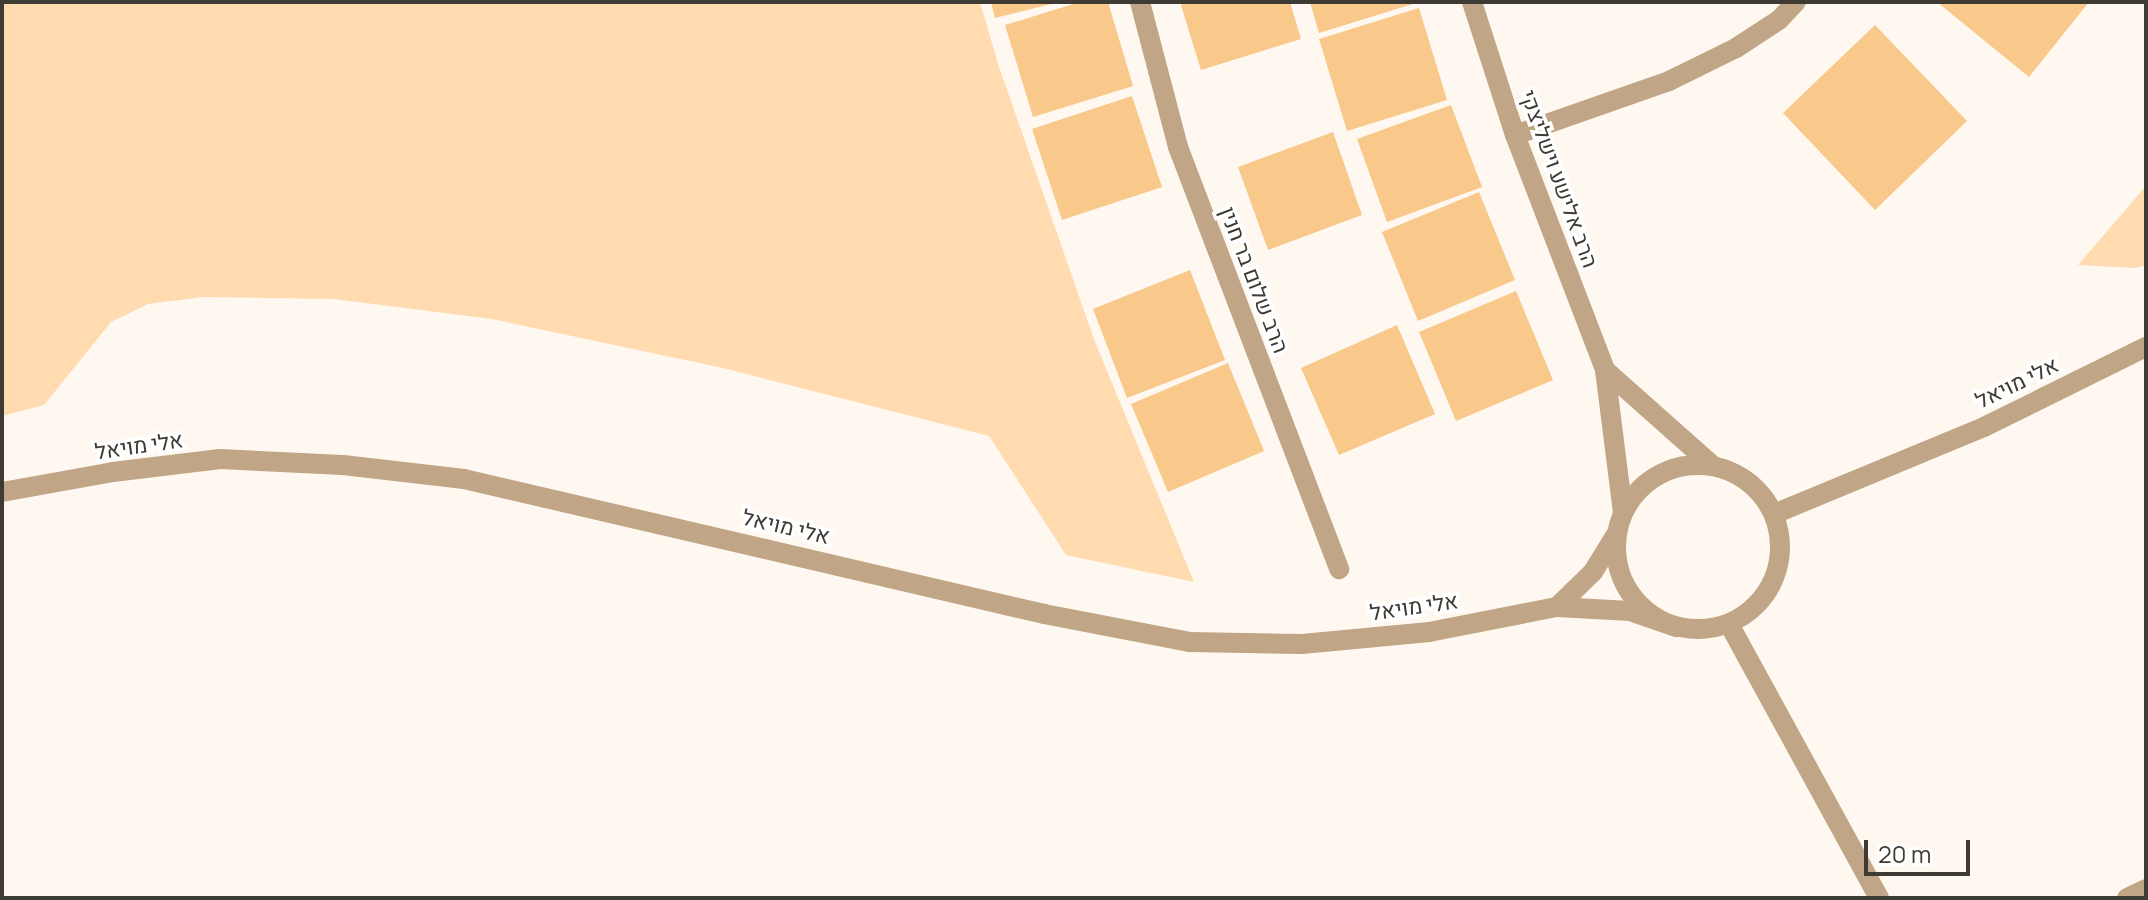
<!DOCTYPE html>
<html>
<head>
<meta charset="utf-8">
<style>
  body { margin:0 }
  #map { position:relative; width:2148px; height:900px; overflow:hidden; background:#fff8f0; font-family:Manrope,Heebo,sans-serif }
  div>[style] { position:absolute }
  .green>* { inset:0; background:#ffdbaf }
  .building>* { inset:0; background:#f9c88b }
  .minor>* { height:20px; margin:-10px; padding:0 10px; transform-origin:10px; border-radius:10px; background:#c0a686 }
  .tertiary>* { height:20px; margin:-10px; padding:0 10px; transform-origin:10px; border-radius:10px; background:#c0a686 }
  .tertiary>.ring { margin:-10px; padding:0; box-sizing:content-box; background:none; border:20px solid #c0a686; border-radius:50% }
  span { translate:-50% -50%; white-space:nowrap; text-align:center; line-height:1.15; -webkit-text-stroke:7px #fff; paint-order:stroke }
  .street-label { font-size:22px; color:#3e3a34 }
  .frame { position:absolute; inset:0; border:4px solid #3e3a34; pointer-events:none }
  .scale { position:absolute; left:1864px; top:840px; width:106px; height:36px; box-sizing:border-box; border:4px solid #3e3a34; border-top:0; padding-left:10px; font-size:24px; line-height:28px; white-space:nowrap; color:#3e3a34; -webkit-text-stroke:6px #fff; paint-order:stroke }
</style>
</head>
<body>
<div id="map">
  <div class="green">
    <div style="clip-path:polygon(2px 2px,980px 2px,998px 64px,1095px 342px,1194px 582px,1066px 555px,989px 436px,723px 368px,492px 319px,334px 299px,203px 297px,148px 304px,111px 322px,44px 405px,2px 416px)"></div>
    <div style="clip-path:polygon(2146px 186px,2146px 265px,2135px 268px,2078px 265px)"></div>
  </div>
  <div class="building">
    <div style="clip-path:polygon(991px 2px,1055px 2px,1055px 3px,995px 18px)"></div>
    <div style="clip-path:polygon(1080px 2px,1108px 2px,1133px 86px,1033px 117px,1005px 25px)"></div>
    <div style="clip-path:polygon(1180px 2px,1290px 2px,1301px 39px,1201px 70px)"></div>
    <div style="clip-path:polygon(1310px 2px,1416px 2px,1416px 3px,1319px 33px)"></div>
    <div style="clip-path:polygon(1937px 2px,2089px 2px,2029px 77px)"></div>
    <div style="clip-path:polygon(1419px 8px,1447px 100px,1347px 131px,1319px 39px)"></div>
    <div style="clip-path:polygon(1875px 25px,1967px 121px,1875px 210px,1783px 113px)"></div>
    <div style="clip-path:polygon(1132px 96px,1162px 187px,1062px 220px,1032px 129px)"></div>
    <div style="clip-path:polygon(1451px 105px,1482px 187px,1387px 222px,1357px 139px)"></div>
    <div style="clip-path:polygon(1333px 132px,1362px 215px,1268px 250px,1238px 167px)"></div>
    <div style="clip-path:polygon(1479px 192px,1515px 280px,1418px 321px,1382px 232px)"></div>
    <div style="clip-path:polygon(1190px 270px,1225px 360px,1127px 398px,1093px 309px)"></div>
    <div style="clip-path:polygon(1516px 291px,1553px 380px,1456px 421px,1419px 332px)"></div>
    <div style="clip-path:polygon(1397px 325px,1435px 414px,1339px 455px,1301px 368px)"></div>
    <div style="clip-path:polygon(1228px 363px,1264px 451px,1168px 492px,1131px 404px)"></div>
  </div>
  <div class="minor">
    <div style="left:1140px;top:2px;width:150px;rotate:75.3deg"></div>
    <div style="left:1178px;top:147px;width:452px;rotate:69.1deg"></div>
    <div style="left:1472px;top:2px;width:140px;rotate:72.1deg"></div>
    <div style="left:1515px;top:135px;width:252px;rotate:69deg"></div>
    <div style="left:1605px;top:370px;width:144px;rotate:82.8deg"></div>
    <div style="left:1515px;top:135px;width:163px;rotate:-19.3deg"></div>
    <div style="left:1669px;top:81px;width:75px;rotate:-26.2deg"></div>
    <div style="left:1736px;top:48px;width:51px;rotate:-33.1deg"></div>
    <div style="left:1779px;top:20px;width:25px;rotate:-47deg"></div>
    <div style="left:1605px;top:370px;width:143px;rotate:41.6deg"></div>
    <div style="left:1729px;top:624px;width:312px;rotate:61.3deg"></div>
    <div style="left:2127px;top:898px;width:21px;rotate:-25deg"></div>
  </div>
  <div class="tertiary">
    <div class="ring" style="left:1616px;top:465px;width:144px;height:144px"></div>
    <div style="left:2px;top:492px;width:113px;rotate:-10.2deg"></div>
    <div style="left:113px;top:472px;width:108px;rotate:-6.9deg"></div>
    <div style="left:220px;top:459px;width:123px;rotate:2.8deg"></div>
    <div style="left:343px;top:465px;width:122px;rotate:6.6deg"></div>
    <div style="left:464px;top:479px;width:596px;rotate:13.1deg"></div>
    <div style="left:1044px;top:614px;width:149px;rotate:10.9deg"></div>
    <div style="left:1190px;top:642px;width:112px;rotate:1deg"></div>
    <div style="left:1302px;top:644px;width:128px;rotate:-5.4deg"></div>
    <div style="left:1429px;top:632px;width:130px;rotate:-11.1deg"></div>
    <div style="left:1557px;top:607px;width:73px;rotate:3.1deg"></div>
    <div style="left:1630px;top:611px;width:49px;rotate:19.2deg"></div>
    <div style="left:1774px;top:514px;width:227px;rotate:-22.5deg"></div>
    <div style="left:1984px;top:427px;width:181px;rotate:-26.3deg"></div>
    <div style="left:1557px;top:607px;width:50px;rotate:-44.2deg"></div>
    <div style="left:1593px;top:572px;width:42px;rotate:-58.6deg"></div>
  </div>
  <div class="street-label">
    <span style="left:1559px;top:179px;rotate:70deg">הרב אלישע וישליצקי</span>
    <span style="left:1254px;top:280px;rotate:69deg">הרב שלום בר חנין</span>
    <span style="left:2017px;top:383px;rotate:-26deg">אלי מויאל</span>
    <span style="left:139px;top:446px;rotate:-8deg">אלי מויאל</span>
    <span style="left:786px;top:527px;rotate:13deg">אלי מויאל</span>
    <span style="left:1414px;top:607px;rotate:-8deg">אלי מויאל</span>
  </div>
  <div class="frame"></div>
  <div class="scale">20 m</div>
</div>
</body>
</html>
